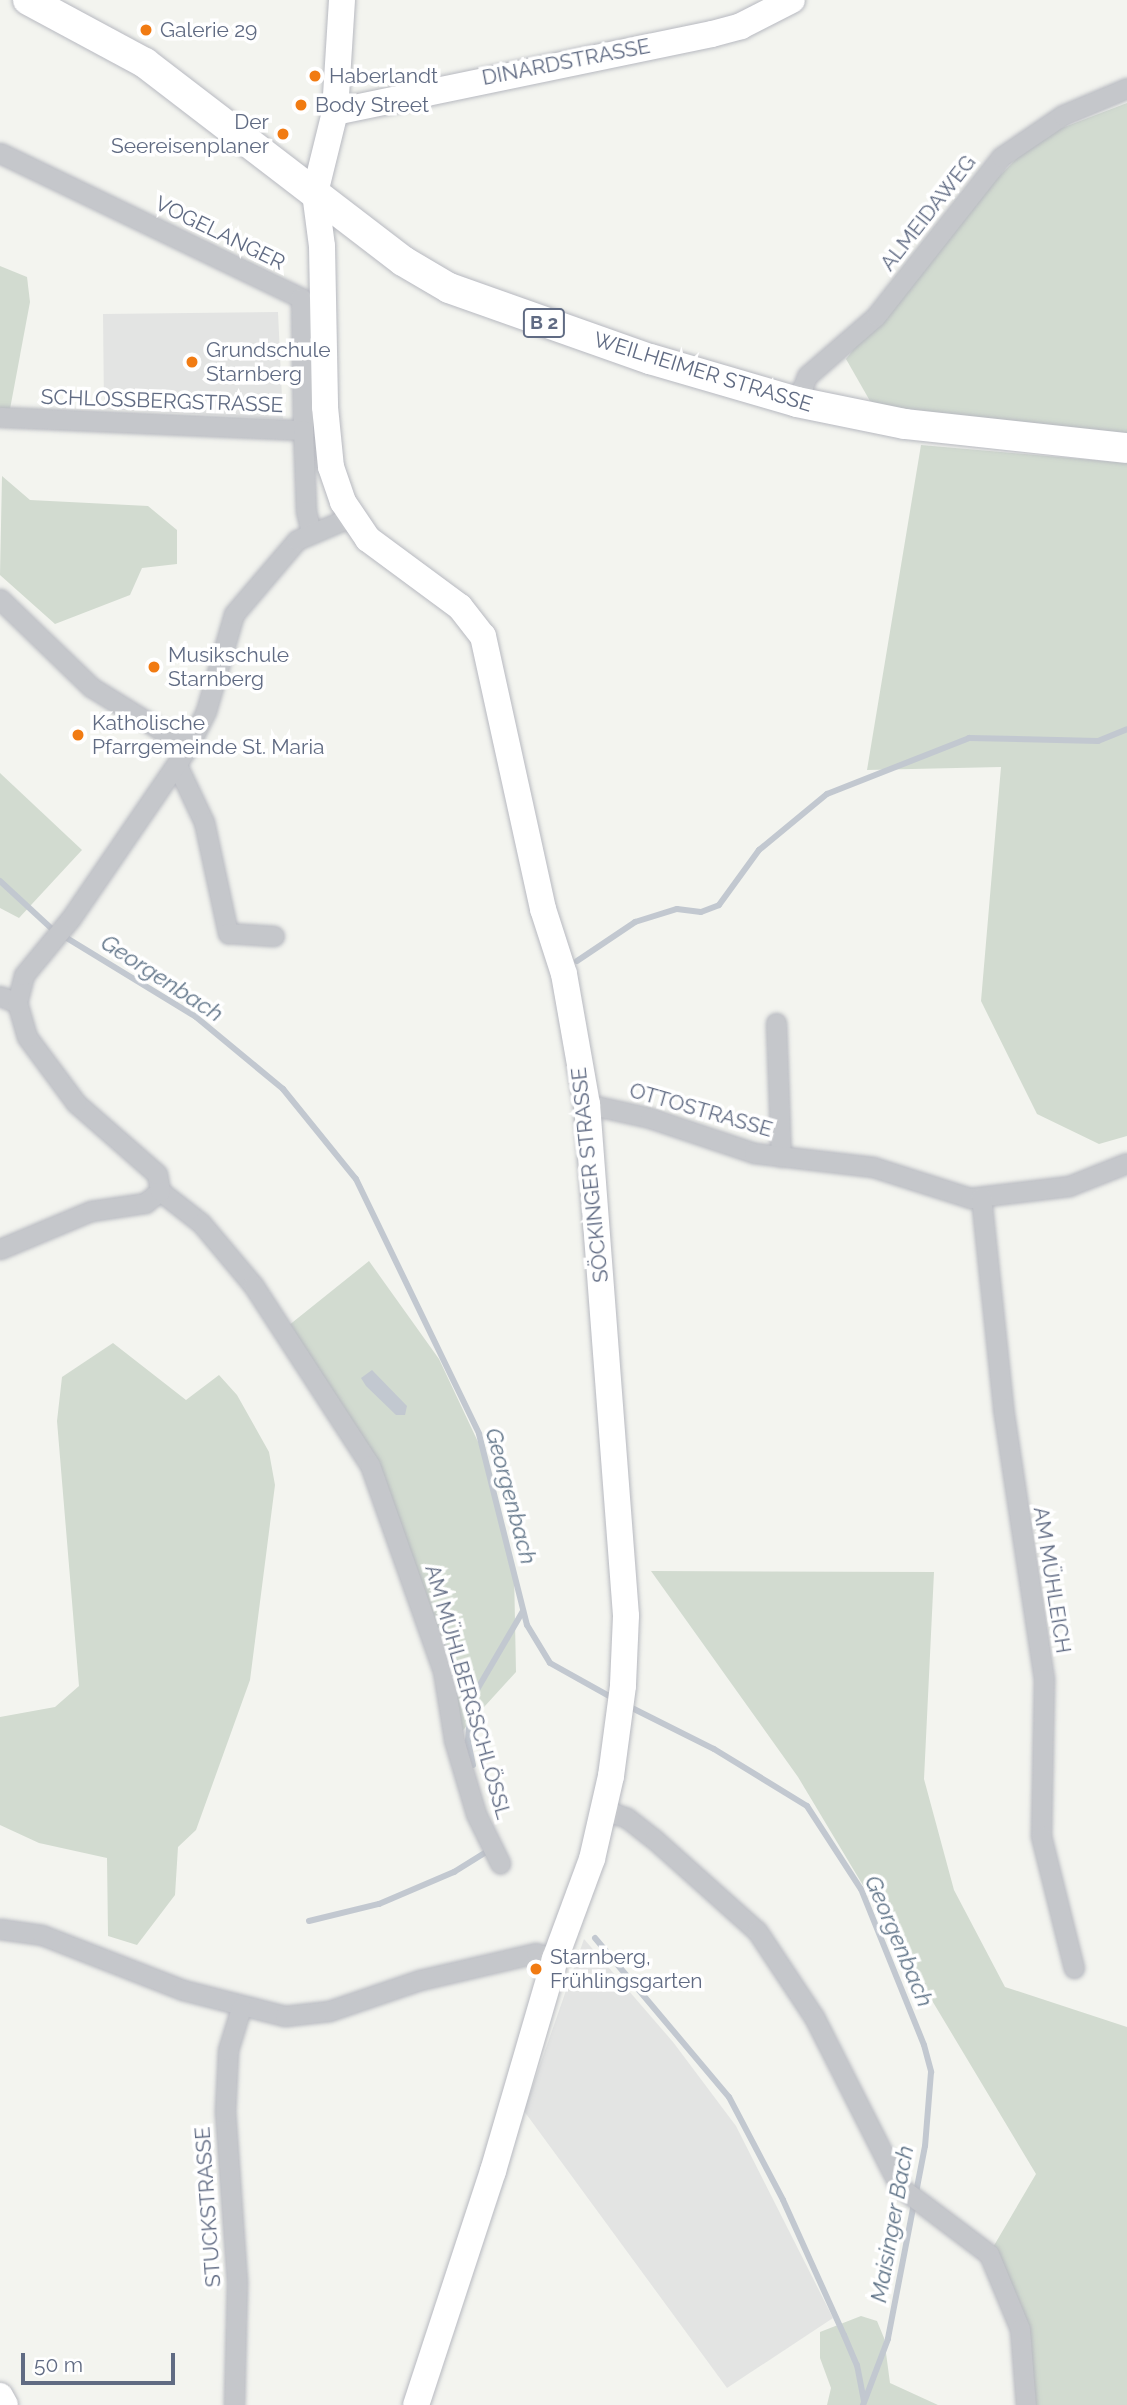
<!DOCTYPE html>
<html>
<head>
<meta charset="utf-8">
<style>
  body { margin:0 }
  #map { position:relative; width:1127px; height:2405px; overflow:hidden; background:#f3f4ef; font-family:Raleway,sans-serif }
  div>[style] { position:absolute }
  .built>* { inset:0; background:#e3e4e3 }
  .green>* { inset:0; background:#d2dbd0 }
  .water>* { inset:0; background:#c2c8d0 }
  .stream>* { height:6px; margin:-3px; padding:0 3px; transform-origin:3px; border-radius:3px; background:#c2c8d0 }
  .roads { filter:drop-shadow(0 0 2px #b7b9c0) drop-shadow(0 0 2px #b7b9c0) }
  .street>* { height:19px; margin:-9.5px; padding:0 9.5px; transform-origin:9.5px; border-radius:9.5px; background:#c5c7cb }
  .secondary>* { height:26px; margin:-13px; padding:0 13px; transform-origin:13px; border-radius:13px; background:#fff }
  .primary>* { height:30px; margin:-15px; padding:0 15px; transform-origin:15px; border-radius:15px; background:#fff }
  .dots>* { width:19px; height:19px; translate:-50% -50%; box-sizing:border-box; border:4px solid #fff; border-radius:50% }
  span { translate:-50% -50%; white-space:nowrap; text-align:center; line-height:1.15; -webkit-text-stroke:7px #fff; paint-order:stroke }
  .shield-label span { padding:2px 5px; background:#fff; border:2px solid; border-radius:5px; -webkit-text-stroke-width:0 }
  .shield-label { font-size:19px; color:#606b83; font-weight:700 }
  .poi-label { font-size:21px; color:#606b83 }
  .left { translate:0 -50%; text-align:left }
  .right { translate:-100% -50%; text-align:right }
  .street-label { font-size:21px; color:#606b83 }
  .water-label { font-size:23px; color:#607488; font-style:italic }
  .scale { position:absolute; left:21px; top:2353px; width:154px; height:32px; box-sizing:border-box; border:4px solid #606b83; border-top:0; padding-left:9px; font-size:21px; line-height:24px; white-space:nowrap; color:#606b83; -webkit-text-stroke:5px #fff; paint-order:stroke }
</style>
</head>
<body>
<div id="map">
  <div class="built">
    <div style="clip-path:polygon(278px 312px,283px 419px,104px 409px,103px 314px)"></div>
    <div style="clip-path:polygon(584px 1939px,673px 2042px,736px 2126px,833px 2318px,727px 2388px,524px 2111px)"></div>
  </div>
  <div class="green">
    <div style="clip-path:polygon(1127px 103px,1127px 442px,905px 415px,870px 401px,846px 359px,950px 226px,1023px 152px,1054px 131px)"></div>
    <div style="clip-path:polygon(0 266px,27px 277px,30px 302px,10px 409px,0 409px)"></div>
    <div style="clip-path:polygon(921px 445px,1127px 463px,1127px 1136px,1099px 1144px,1037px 1114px,981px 1001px,1001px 767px,867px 770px)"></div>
    <div style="clip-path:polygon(2px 476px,30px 500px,148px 506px,177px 530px,177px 564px,142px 568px,130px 595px,55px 624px,0 575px)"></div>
    <div style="clip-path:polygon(0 773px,82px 850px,19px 918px,0 908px)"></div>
    <div style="clip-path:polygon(369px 1261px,439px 1359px,487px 1461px,514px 1571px,516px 1672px,454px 1740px,443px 1671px,370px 1465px,283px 1330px)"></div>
    <div style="clip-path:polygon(113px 1343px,186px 1400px,219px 1375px,237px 1395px,269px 1452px,275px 1485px,250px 1680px,196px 1830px,178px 1847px,175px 1895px,137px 1945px,108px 1936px,107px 1858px,39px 1843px,0 1825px,0 1717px,55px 1707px,79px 1686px,57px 1421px,62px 1377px)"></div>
    <div style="clip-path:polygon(651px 1571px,934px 1572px,924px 1779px,954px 1890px,1005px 1987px,1127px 2027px,1127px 2405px,1030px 2405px,1020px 2329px,989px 2254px,1036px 2174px,798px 1777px)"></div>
    <div style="clip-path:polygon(861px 2316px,877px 2321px,884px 2338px,890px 2383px,938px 2405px,827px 2405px,831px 2388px,820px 2358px,820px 2332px)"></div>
  </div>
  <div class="water">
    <div style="clip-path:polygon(372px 1370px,407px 1406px,405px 1415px,396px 1415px,366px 1386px,361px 1378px)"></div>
  </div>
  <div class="stream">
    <div style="left:0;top:881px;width:71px;rotate:42.7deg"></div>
    <div style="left:52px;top:929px;width:169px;rotate:31.4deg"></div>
    <div style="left:196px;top:1017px;width:113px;rotate:39.6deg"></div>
    <div style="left:283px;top:1089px;width:116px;rotate:51deg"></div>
    <div style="left:356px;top:1179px;width:283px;rotate:64.2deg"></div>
    <div style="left:479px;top:1434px;width:197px;rotate:75.9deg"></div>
    <div style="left:527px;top:1625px;width:44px;rotate:58.8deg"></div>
    <div style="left:550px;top:1663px;width:72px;rotate:29.1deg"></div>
    <div style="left:577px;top:961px;width:70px;rotate:-33.9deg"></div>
    <div style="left:635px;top:922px;width:44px;rotate:-17.2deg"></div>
    <div style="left:677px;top:909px;width:24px;rotate:7deg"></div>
    <div style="left:701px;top:912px;width:19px;rotate:-21deg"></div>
    <div style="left:719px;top:905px;width:68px;rotate:-54deg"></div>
    <div style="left:759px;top:850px;width:88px;rotate:-39.5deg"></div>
    <div style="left:827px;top:794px;width:153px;rotate:-21.5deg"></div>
    <div style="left:969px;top:738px;width:129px;rotate:1.3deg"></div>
    <div style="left:1098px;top:741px;width:31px;rotate:-22deg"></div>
    <div style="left:626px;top:1705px;width:98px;rotate:26.6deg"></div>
    <div style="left:714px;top:1749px;width:109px;rotate:31.5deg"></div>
    <div style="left:807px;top:1806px;width:99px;rotate:57deg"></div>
    <div style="left:861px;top:1889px;width:168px;rotate:68deg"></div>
    <div style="left:924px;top:2045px;width:28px;rotate:75deg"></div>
    <div style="left:931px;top:2072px;width:74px;rotate:94.6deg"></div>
    <div style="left:925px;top:2146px;width:197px;rotate:100.9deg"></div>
    <div style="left:888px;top:2339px;width:71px;rotate:110.7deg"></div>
    <div style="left:473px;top:1765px;width:25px;rotate:-102deg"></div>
    <div style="left:468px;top:1741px;width:41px;rotate:-85.8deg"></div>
    <div style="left:471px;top:1700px;width:103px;rotate:-59.7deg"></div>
    <div style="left:309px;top:1921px;width:72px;rotate:-13.7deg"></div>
    <div style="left:379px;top:1904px;width:82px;rotate:-23.1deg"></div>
    <div style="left:454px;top:1872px;width:36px;rotate:-32deg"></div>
    <div style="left:595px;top:1938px;width:208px;rotate:49.9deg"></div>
    <div style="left:729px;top:2097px;width:116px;rotate:62.3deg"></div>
    <div style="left:783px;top:2200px;width:148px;rotate:65.7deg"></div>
    <div style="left:844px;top:2335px;width:33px;rotate:67deg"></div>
    <div style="left:857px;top:2365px;width:36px;rotate:79deg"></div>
  </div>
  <div class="roads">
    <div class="street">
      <div style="left:0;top:153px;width:334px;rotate:25.7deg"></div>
      <div style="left:301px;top:298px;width:132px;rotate:89.1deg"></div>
      <div style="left:797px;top:402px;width:28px;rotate:-69deg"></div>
      <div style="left:807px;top:376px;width:91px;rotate:-41deg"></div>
      <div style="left:876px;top:316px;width:202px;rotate:-51.8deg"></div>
      <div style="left:1001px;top:157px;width:75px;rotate:-34.1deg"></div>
      <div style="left:1063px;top:115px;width:69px;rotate:-22.9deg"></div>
      <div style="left:0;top:417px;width:303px;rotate:2.5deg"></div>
      <div style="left:303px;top:430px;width:81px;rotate:87.9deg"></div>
      <div style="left:306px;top:511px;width:22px;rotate:77deg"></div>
      <div style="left:0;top:599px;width:127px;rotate:44deg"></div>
      <div style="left:91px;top:687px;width:114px;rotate:31.7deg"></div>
      <div style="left:177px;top:765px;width:63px;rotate:64.7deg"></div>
      <div style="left:204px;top:822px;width:114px;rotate:77.8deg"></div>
      <div style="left:228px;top:933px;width:46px;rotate:3.7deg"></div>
      <div style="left:0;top:996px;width:18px;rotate:22deg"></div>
      <div style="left:776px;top:1023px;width:134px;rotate:87.9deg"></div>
      <div style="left:587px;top:1104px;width:65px;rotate:12.5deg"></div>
      <div style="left:650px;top:1118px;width:110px;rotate:18.6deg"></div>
      <div style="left:754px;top:1153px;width:120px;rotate:6.7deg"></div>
      <div style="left:873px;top:1167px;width:102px;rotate:17.7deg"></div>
      <div style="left:970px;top:1198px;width:100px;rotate:-6.9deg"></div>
      <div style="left:1069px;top:1186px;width:62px;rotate:-21.6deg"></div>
      <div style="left:160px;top:1191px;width:52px;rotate:38deg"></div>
      <div style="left:201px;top:1223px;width:81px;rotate:50deg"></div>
      <div style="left:253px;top:1285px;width:215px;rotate:57deg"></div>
      <div style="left:370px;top:1465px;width:219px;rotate:70.5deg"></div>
      <div style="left:443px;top:1671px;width:70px;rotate:80.9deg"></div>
      <div style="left:454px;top:1740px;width:77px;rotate:73.4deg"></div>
      <div style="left:476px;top:1814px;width:55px;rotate:63.9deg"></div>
      <div style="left:981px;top:1197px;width:212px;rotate:84deg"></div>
      <div style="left:1003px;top:1408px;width:274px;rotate:81.4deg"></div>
      <div style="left:1044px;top:1679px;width:157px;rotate:91.1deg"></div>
      <div style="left:1041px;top:1836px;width:136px;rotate:76deg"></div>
      <div style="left:0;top:1249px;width:99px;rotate:-22.7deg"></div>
      <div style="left:91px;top:1211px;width:55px;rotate:-8.4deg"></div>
      <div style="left:145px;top:1203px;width:19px;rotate:-39deg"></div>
      <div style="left:160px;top:1191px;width:17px;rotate:-100deg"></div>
      <div style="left:157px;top:1174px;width:108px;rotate:-138.8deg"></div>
      <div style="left:76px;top:1103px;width:82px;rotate:-126.6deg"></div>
      <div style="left:27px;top:1037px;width:35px;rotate:-106deg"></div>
      <div style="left:17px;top:1003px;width:29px;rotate:-76deg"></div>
      <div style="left:24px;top:975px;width:74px;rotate:-50.5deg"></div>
      <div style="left:71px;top:918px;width:207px;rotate:-55.6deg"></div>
      <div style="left:188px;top:747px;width:40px;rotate:-63.4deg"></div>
      <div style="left:206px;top:711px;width:101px;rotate:-73.9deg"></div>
      <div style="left:234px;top:614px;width:97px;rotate:-49.6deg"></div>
      <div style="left:297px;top:540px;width:59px;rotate:-23.1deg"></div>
      <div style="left:604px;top:1810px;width:24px;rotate:19deg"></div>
      <div style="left:627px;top:1818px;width:34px;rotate:38deg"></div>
      <div style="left:654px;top:1839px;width:138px;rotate:41.8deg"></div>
      <div style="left:757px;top:1931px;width:103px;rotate:56.5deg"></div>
      <div style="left:814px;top:2017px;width:191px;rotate:63.2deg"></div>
      <div style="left:900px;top:2187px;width:111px;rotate:37deg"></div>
      <div style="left:989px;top:2254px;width:81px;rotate:67.5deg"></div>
      <div style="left:1020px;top:2329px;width:76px;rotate:85.5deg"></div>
      <div style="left:0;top:1929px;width:42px;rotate:8.1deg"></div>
      <div style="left:42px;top:1935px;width:151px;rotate:21.3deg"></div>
      <div style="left:183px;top:1990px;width:105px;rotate:14.3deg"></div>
      <div style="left:285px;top:2016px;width:44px;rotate:-6.5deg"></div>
      <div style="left:329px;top:2011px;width:96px;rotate:-18.8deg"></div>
      <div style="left:420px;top:1980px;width:119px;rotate:-13.1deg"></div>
      <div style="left:536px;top:1953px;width:20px;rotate:18deg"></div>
      <div style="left:234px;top:2405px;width:123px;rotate:-88.6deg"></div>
      <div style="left:237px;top:2282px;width:170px;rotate:-94deg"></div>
      <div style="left:225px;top:2112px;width:62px;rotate:-87.2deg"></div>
      <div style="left:228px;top:2050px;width:44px;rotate:-72.8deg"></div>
    </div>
    <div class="secondary">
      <div style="left:342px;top:0;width:112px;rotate:93.6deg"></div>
      <div style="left:335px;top:112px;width:83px;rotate:103.9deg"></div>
      <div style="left:315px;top:193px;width:53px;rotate:82.5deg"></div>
      <div style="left:322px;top:246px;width:161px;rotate:88.9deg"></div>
      <div style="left:325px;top:407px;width:60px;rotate:84.3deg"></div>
      <div style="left:331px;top:467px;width:37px;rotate:71deg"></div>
      <div style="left:343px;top:502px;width:45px;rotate:56deg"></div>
      <div style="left:368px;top:539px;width:114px;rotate:36.5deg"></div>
      <div style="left:460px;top:607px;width:37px;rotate:52deg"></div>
      <div style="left:483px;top:636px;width:280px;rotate:77.6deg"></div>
      <div style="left:543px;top:909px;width:68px;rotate:72.1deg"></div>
      <div style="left:564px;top:974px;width:132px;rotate:80deg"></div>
      <div style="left:587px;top:1104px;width:513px;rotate:85.64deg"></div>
      <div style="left:626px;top:1616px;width:70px;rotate:92.5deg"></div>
      <div style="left:623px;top:1686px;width:91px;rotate:97.6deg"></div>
      <div style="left:611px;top:1776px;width:85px;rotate:102.9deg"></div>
      <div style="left:592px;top:1859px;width:107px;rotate:110.3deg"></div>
      <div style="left:555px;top:1959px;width:221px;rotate:106.3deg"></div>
      <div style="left:493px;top:2171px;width:246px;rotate:108.2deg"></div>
      <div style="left:335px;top:112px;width:385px;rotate:-11.7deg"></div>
      <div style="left:712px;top:34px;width:30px;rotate:-15deg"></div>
      <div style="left:741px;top:26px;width:57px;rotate:-27deg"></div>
      <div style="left:0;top:2396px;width:10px;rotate:61deg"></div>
    </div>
    <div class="primary">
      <div style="left:28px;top:0;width:133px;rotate:28.3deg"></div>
      <div style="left:145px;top:63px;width:325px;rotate:37.5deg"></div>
      <div style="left:403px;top:261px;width:53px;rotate:30.4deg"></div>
      <div style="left:449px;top:288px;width:213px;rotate:19.5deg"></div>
      <div style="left:650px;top:359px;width:153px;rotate:16.3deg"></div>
      <div style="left:797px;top:402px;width:110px;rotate:11.5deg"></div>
      <div style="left:905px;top:424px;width:223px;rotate:6.2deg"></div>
    </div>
  </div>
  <div class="dots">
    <div style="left:146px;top:30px;background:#f17b12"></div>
    <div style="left:315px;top:76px;background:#f17b12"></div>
    <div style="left:301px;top:105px;background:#f17b12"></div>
    <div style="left:283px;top:134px;background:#f17b12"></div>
    <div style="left:192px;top:362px;background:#f17b12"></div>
    <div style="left:154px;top:667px;background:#f17b12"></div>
    <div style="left:78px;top:735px;background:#f17b12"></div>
    <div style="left:536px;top:1969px;background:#f17b12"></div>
  </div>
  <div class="shield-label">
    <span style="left:544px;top:323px">B 2</span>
  </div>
  <div class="poi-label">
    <span class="left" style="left:160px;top:30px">Galerie 29</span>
    <span class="left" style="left:329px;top:76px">Haberlandt</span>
    <span class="left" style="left:315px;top:105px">Body Street</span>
    <span class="right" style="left:269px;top:134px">Der<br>Seereisenplaner</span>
    <span class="left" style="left:206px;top:362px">Grundschule<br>Starnberg</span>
    <span class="left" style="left:168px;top:667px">Musikschule<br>Starnberg</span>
    <span class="left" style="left:92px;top:735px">Katholische<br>Pfarrgemeinde St. Maria</span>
    <span class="left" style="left:550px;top:1969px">Starnberg,<br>Frühlingsgarten</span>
  </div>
  <div class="street-label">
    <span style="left:566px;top:62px;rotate:-11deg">DINARDSTRASSE</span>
    <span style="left:928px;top:213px;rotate:-52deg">ALMEIDAWEG</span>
    <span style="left:220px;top:233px;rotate:26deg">VOGELANGER</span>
    <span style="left:703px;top:372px;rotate:17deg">WEILHEIMER STRASSE</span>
    <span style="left:162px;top:401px;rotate:2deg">SCHLOSSBERGSTRASSE</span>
    <span style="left:701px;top:1110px;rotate:16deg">OTTOSTRASSE</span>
    <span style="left:590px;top:1175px;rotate:-96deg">SÖCKINGER STRASSE</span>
    <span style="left:1052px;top:1580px;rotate:81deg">AM MÜHLEICH</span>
    <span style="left:468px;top:1692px;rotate:74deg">AM MÜHLBERGSCHLÖSSL</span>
    <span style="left:208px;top:2207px;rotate:-94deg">STUCKSTRASSE</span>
  </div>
  <div class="water-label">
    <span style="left:162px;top:978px;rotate:33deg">Georgenbach</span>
    <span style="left:511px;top:1496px;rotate:75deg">Georgenbach</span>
    <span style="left:899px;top:1941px;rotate:67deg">Georgenbach</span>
    <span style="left:892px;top:2224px;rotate:-80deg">Maisinger Bach</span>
  </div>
  <div class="scale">50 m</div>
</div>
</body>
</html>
